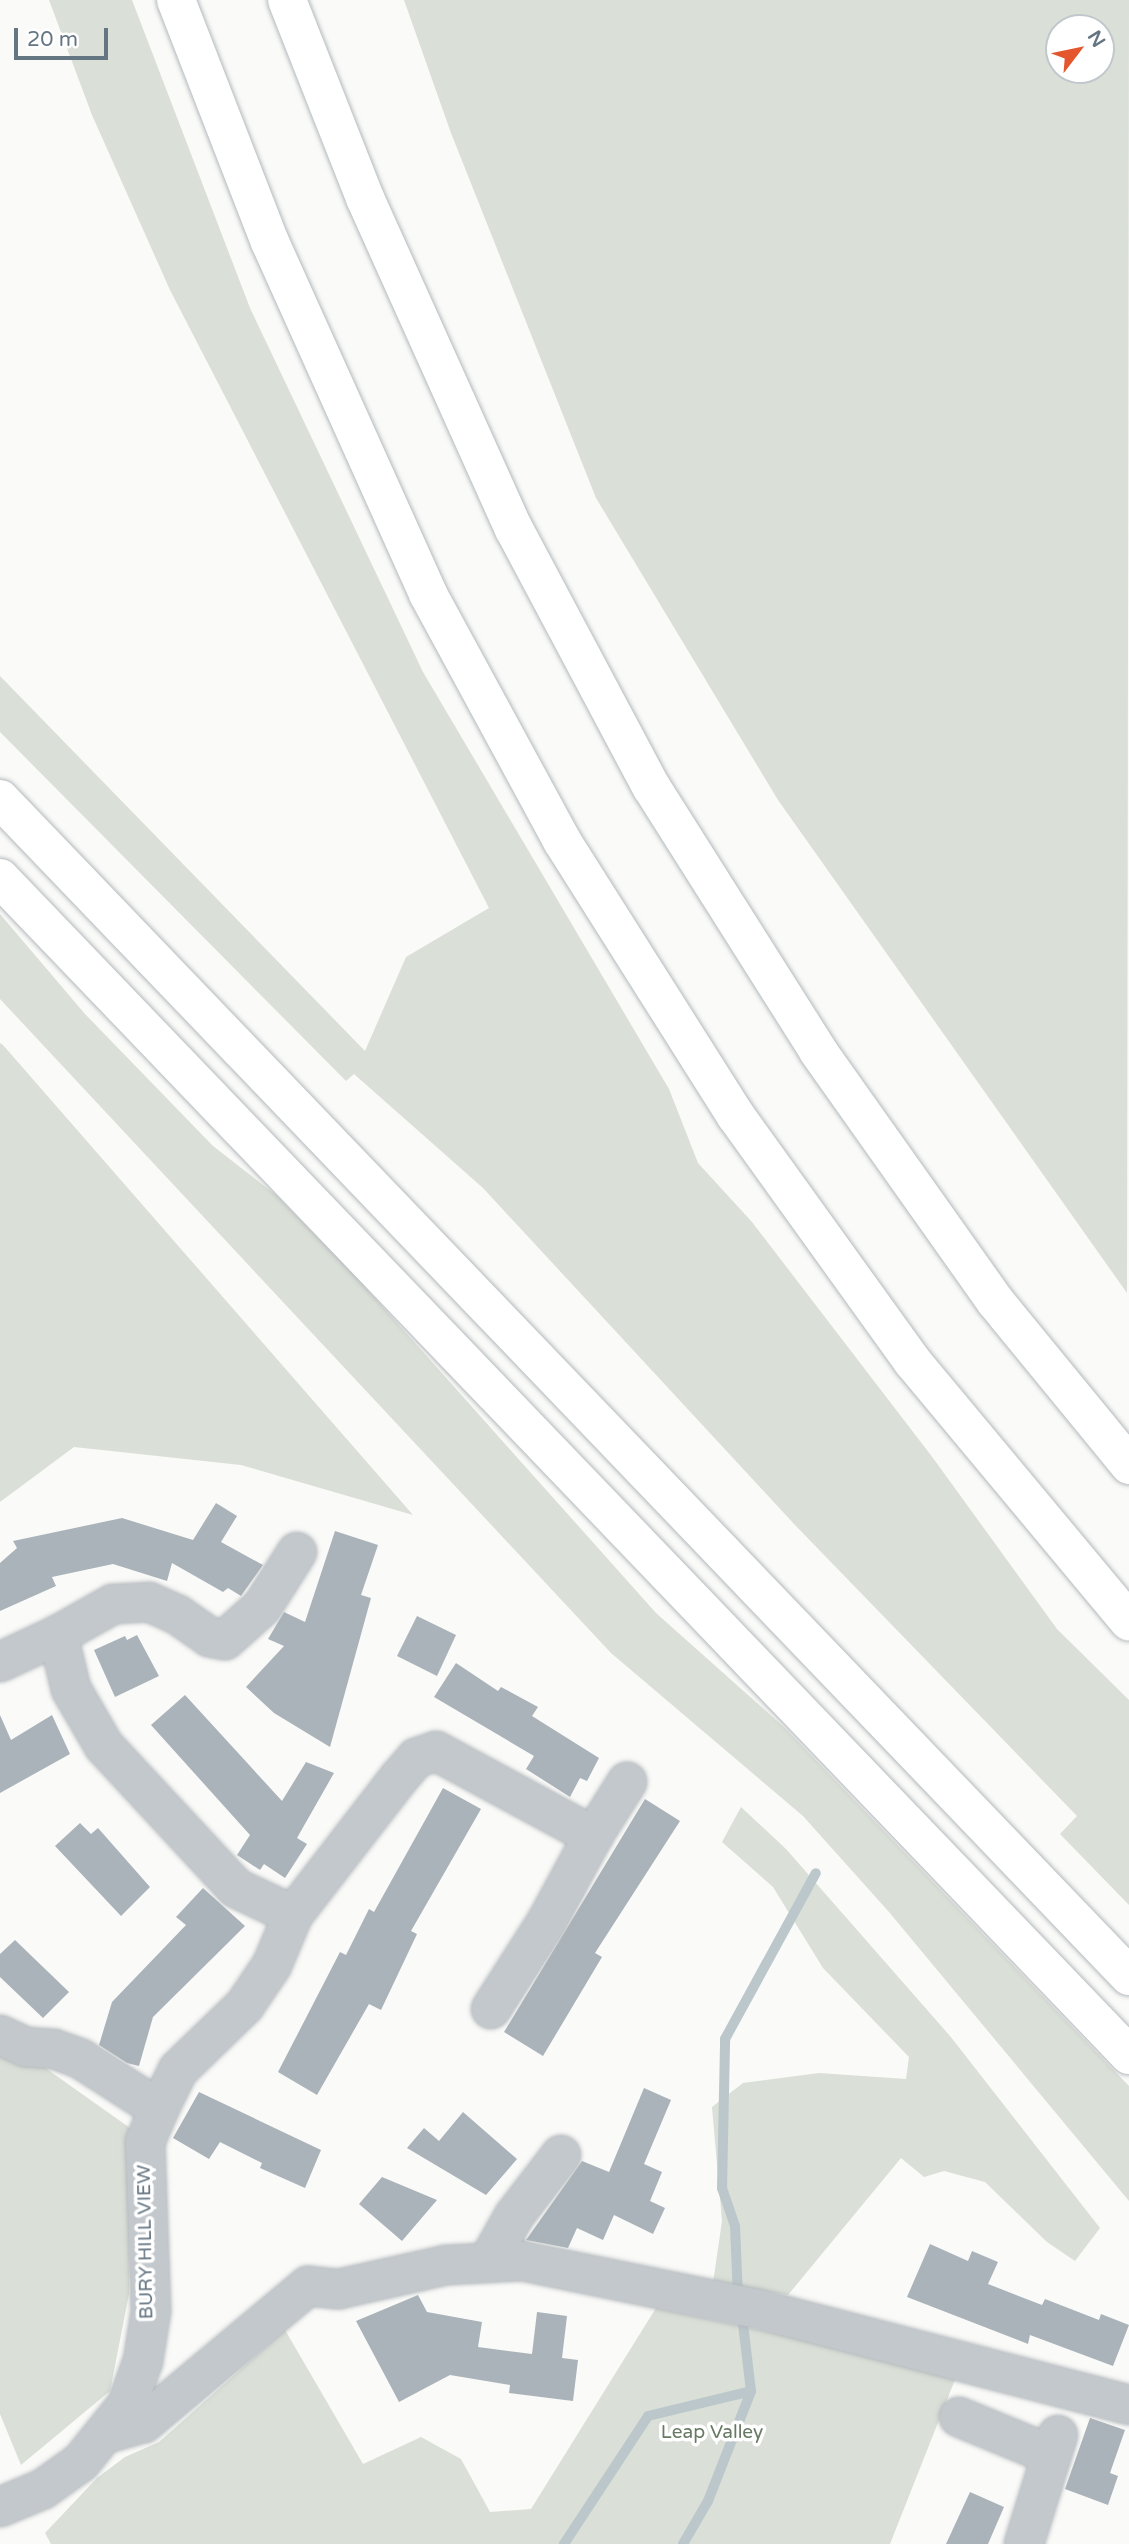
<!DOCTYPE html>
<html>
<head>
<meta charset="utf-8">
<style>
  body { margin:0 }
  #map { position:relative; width:1129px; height:2544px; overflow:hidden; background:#fafaf8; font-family:"Varela Round",sans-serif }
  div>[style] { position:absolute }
  .green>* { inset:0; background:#dadfd7 }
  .stream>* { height:10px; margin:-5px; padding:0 5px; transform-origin:5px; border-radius:5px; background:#bbc7cb }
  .building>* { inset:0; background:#aab3b9 }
  .roads { filter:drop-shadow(0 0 2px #b4b9bd) drop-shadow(0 0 2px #b4b9bd) }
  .minor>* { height:38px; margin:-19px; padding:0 19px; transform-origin:19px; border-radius:19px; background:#c3c8cc }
  .highway>* { height:38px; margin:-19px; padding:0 19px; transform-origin:19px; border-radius:19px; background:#fff }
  span { translate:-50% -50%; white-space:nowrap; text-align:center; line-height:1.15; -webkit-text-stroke:7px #fff; paint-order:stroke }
  .street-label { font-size:19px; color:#657683 }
  .park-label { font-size:19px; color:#687a64 }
  .north { position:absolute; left:1045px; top:14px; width:70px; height:70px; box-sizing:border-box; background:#fff; border:2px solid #c1c8cd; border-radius:50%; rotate:58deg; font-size:19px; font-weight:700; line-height:28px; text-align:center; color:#657683 }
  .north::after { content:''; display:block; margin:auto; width:24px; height:32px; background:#e4572e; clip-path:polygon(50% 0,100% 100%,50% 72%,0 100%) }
  .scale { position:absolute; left:14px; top:28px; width:94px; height:32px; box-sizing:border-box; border:4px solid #657683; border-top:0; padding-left:9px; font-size:21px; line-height:24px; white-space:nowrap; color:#657683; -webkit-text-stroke:5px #fff; paint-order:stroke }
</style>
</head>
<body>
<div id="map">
  <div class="green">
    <div style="clip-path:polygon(49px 0,132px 0,250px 308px,423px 672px,669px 1089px,698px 1163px,752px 1222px,933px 1458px,1057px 1629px,1129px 1700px,1129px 1905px,1060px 1834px,1077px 1816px,795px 1525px,483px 1188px,354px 1074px,346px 1081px,0 732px,0 676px,365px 1051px,406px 957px,489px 908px,170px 290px,92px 115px)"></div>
    <div style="clip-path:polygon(evenodd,404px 0,1129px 0,1127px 1293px,778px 800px,596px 498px,451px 133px,404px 0,1059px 28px,1101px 28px,1101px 70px,1059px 70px,1059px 28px)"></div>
    <div style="clip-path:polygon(0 914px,85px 1014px,213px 1146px,276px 1195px,349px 1269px,656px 1613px,785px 1728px,1129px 2086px,1129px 2201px,889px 1912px,803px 1816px,611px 1653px,0 999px)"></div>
    <div style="clip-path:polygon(0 1043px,3px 1045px,413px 1515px,241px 1465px,74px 1447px,0 1502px)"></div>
    <div style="clip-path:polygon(741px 1807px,786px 1849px,950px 2036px,1100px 2228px,1075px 2261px,1047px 2242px,985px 2182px,944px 2171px,924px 2177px,901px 2158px,788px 2295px,713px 2283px,722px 2221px,712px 2107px,743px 2083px,819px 2073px,906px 2079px,909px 2057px,823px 1968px,773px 1887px,722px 1842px)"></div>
    <div style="clip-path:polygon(0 2054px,44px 2067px,130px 2128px,129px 2294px,110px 2391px,21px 2465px,0 2414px)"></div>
    <div style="clip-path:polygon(656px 2308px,958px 2372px,890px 2544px,51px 2544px,45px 2533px,97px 2478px,125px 2457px,159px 2442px,285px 2330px,363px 2464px,421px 2437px,461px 2459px,490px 2512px,531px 2509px)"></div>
  </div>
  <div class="stream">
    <div style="left:738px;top:2297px;width:71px;rotate:-92.4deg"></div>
    <div style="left:735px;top:2226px;width:40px;rotate:-108.9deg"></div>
    <div style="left:722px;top:2188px;width:149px;rotate:-88.8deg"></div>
    <div style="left:725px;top:2039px;width:189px;rotate:-61.3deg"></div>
    <div style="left:564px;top:2544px;width:153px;rotate:-56.7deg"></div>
    <div style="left:648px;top:2416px;width:106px;rotate:-13.6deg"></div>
    <div style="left:683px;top:2544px;width:50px;rotate:-59.8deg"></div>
    <div style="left:708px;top:2501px;width:118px;rotate:-68.6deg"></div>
    <div style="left:751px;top:2391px;width:77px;rotate:-96.8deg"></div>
  </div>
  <div class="building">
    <div style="clip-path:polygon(216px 1503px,237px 1516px,221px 1542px,263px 1565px,241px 1596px,228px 1588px,223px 1592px,172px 1563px,167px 1581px,113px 1564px,52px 1577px,56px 1586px,0 1611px,0 1563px,17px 1548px,13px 1541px,122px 1518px,193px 1540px)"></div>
    <div style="clip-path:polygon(335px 1531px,378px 1545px,361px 1595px,371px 1598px,330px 1747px,274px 1713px,246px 1687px,284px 1646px,268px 1639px,284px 1612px,305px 1622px)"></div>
    <div style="clip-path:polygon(417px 1616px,456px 1635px,437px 1676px,397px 1656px)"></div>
    <div style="clip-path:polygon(137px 1635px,159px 1676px,115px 1697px,94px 1650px,125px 1636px,127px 1640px)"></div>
    <div style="clip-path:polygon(456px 1663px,498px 1691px,501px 1687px,538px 1707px,532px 1716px,599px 1758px,587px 1781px,580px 1778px,570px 1797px,526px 1769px,534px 1756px,434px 1697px)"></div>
    <div style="clip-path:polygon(185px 1695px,282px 1801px,306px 1762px,334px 1773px,297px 1838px,307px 1844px,285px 1878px,264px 1864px,260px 1870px,237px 1855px,250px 1835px,151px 1725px)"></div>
    <div style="clip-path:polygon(0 1715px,11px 1740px,52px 1715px,70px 1754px,0 1793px)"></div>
    <div style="clip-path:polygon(443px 1788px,481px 1809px,411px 1931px,417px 1934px,381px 2010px,369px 2004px,317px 2095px,278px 2072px,340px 1952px,346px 1955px,369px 1909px,374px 1912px)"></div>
    <div style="clip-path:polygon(645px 1799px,680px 1821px,595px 1953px,602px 1957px,543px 2056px,504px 2032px)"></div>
    <div style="clip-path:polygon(80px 1823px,91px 1834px,98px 1828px,150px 1887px,121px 1916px,55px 1846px)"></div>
    <div style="clip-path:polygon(203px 1888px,245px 1926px,153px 2017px,139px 2066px,127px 2063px,99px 2045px,112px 2002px,186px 1925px,176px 1917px)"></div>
    <div style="clip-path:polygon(15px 1940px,69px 1992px,43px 2018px,0 1977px,0 1954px)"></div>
    <div style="clip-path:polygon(644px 2088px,671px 2100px,644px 2164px,662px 2172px,650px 2201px,665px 2208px,653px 2234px,614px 2215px,603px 2240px,577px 2228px,568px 2248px,526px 2240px,582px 2161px,609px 2172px)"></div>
    <div style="clip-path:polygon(199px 2092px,321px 2150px,305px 2188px,260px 2168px,262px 2163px,220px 2142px,209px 2159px,173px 2138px)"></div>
    <div style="clip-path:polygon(463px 2112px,517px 2159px,486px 2195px,407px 2148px,424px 2128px,439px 2141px)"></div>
    <div style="clip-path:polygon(382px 2177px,437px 2200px,402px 2241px,359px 2204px)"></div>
    <div style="clip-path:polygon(930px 2244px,968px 2261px,972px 2251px,998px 2262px,988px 2284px,1042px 2305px,1045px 2299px,1099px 2320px,1101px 2314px,1129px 2325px,1113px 2366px,1030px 2335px,1028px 2344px,907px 2297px)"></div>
    <div style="clip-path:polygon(418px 2295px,427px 2312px,482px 2322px,478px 2347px,532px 2354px,537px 2312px,567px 2316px,562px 2358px,578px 2360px,573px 2401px,509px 2393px,510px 2385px,450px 2375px,399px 2402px,356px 2321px)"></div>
    <div style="clip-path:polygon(1090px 2418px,1125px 2430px,1110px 2473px,1118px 2476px,1108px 2505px,1065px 2489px)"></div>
    <div style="clip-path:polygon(970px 2492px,1004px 2507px,988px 2544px,946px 2544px)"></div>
  </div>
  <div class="roads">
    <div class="minor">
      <div style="left:0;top:1662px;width:64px;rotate:-25deg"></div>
      <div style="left:293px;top:1915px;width:63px;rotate:-154.7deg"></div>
      <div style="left:236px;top:1888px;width:194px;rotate:-132.9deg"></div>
      <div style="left:104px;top:1746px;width:66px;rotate:-120.1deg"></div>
      <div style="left:71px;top:1689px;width:56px;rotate:-103.5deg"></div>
      <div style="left:58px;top:1635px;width:63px;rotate:-29.4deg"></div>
      <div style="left:113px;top:1604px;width:36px;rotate:-3deg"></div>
      <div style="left:149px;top:1602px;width:32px;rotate:24deg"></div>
      <div style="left:178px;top:1615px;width:38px;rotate:35deg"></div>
      <div style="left:209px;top:1637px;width:16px;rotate:11deg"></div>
      <div style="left:225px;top:1640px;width:50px;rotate:-41.7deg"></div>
      <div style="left:262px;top:1607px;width:65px;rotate:-57.5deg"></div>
      <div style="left:491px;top:2009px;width:102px;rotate:-57.4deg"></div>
      <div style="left:546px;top:1923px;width:99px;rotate:-61.6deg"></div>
      <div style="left:0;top:2035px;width:29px;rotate:25deg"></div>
      <div style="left:26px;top:2047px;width:28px;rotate:4deg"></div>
      <div style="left:54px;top:2049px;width:29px;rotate:20deg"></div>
      <div style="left:81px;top:2059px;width:93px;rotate:32.7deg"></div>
      <div style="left:488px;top:2262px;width:53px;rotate:-60.5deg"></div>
      <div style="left:514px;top:2216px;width:77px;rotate:-52.4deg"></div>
      <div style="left:959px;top:2417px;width:100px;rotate:22.4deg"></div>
      <div style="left:108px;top:2433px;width:37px;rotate:-16deg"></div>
      <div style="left:144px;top:2423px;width:214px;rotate:-39.9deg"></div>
      <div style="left:308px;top:2286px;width:31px;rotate:6deg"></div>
      <div style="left:339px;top:2289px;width:110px;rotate:-12.6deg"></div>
      <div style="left:446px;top:2265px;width:76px;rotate:-3deg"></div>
      <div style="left:522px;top:2261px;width:241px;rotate:11.5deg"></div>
      <div style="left:758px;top:2309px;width:383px;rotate:14.5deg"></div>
      <div style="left:0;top:2507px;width:47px;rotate:-22.7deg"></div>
      <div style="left:43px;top:2489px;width:47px;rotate:-35.4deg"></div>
      <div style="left:81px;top:2462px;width:73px;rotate:-51.1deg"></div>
      <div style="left:127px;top:2405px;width:47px;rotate:-70deg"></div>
      <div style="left:143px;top:2361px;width:51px;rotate:-80.9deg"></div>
      <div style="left:151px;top:2311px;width:169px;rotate:-92deg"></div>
      <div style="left:145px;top:2142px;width:36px;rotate:-67deg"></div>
      <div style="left:159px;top:2109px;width:43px;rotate:-64deg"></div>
      <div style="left:178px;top:2070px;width:93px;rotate:-44.1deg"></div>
      <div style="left:245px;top:2005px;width:48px;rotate:-56deg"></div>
      <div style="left:272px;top:1965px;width:54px;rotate:-67.2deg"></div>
      <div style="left:293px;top:1915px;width:172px;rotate:-52.3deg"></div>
      <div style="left:398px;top:1779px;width:28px;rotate:-49deg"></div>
      <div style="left:416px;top:1758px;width:21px;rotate:-19deg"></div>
      <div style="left:436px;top:1751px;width:179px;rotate:28.4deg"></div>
      <div style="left:593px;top:1836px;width:64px;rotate:-57.8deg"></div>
      <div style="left:1024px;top:2544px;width:114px;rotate:-72.7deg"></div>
    </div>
    <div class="highway">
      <div style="left:176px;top:0;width:260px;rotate:68.8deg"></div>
      <div style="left:270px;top:242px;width:386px;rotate:65.8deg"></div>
      <div style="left:428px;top:594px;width:281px;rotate:61.5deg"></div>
      <div style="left:562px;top:841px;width:325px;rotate:57.7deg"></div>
      <div style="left:736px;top:1116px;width:302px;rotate:54.3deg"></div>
      <div style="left:912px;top:1361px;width:339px;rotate:50.2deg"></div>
      <div style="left:287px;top:0;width:213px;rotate:68.5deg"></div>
      <div style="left:365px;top:198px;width:363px;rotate:65.8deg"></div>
      <div style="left:514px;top:529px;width:293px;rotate:62deg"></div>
      <div style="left:652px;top:788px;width:311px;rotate:57.7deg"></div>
      <div style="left:818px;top:1051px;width:306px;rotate:54.7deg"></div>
      <div style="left:995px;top:1301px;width:212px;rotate:50.7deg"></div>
      <div style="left:0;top:799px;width:1631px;rotate:46.19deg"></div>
      <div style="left:0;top:878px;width:1631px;rotate:46.19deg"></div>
    </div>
  </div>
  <div class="street-label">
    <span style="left:146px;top:2242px;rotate:-91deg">BURY HILL VIEW</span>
  </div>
  <div class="park-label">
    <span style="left:712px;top:2433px">Leap Valley</span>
  </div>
  <div class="north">N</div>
  <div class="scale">20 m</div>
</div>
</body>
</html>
